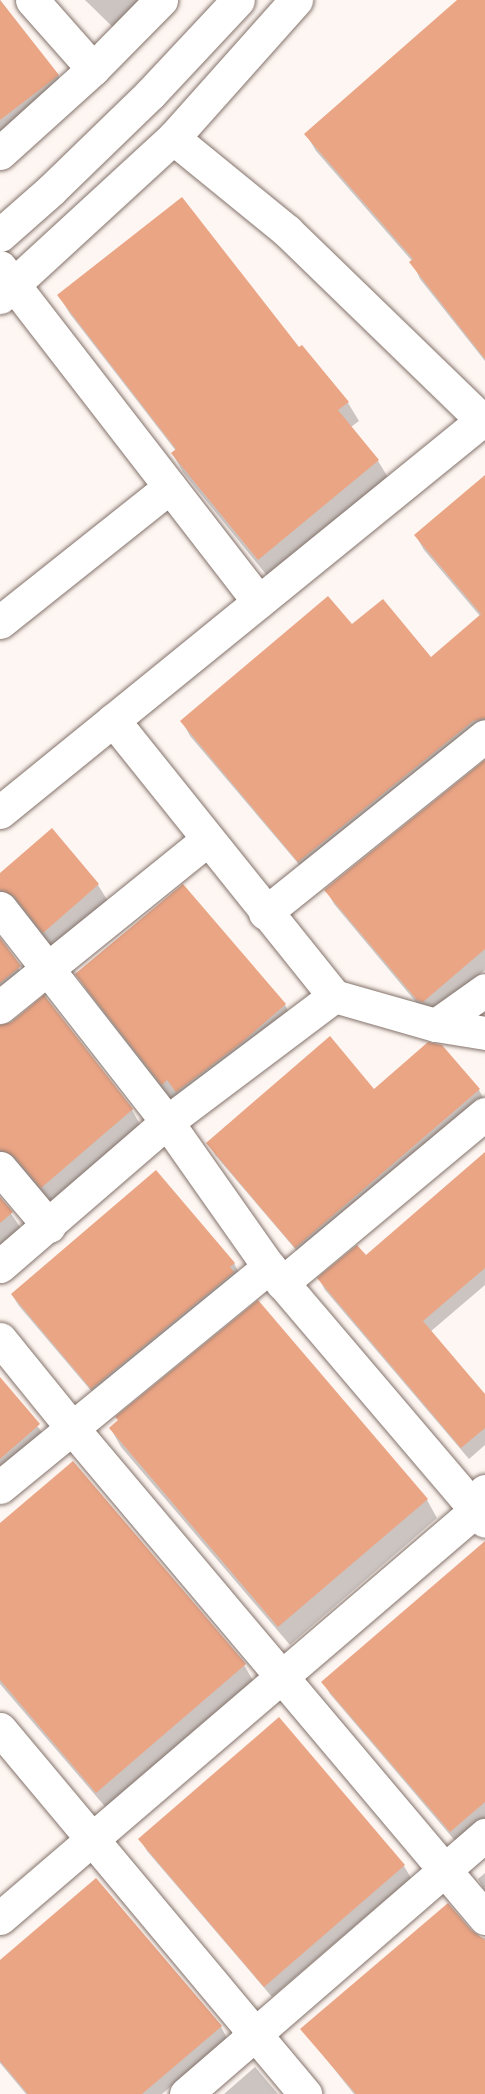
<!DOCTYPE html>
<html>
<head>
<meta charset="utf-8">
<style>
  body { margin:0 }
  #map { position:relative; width:485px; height:2094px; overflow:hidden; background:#fef6f2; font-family:"Varela Round",sans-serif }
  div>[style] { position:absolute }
  .shadow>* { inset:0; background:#0003 }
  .building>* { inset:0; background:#eaa585 }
  .roads { filter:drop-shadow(0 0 2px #83726a) drop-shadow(0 0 2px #83726a) }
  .minor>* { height:33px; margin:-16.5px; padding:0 16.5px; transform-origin:16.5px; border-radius:16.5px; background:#fff }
  .major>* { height:33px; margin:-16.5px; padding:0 16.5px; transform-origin:16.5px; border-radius:16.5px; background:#fff }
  span { translate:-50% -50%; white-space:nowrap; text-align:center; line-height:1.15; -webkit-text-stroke:5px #fef6f2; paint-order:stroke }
</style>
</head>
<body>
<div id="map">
  <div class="shadow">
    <div style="clip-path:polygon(0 0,58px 75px,68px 94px,0 146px)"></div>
    <div style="clip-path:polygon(85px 0,157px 0,125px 39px)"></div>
    <div style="clip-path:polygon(459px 0,485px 0,485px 361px,420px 279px,412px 261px,316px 151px,306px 134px)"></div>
    <div style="clip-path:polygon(59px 296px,299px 350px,348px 403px,359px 421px,351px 427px,378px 461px,389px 479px,269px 578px,183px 472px,172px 453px,176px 451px,70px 314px)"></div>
    <div style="clip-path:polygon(485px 477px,485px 734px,308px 875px,190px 736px,182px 721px,352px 626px,431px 659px,480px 616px,424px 550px,416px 536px)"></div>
    <div style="clip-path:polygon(485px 762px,485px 970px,431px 1015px,426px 1014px,334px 904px,326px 890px)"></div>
    <div style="clip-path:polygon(0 875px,98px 885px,109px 903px,54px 950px,19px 909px,0 911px)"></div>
    <div style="clip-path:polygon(0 941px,30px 985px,0 1009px)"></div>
    <div style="clip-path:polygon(77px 974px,285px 1005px,295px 1023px,173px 1102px,88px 992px)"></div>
    <div style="clip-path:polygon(44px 997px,132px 1110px,142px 1128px,52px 1205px,0 1171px,0 1027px,4px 1027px)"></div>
    <div style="clip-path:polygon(479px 1090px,485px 1101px,303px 1258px,215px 1155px,208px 1143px,374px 1091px)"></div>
    <div style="clip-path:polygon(485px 1154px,485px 1285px,430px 1332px,485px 1397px,485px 1445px,469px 1459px,325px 1290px,319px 1279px,366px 1257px)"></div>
    <div style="clip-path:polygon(0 1198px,25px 1234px,0 1256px)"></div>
    <div style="clip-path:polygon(234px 1263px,240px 1275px,98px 1399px,19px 1306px,12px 1295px)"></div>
    <div style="clip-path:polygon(0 1380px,46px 1437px,0 1476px)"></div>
    <div style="clip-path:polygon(111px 1429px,427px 1500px,437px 1518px,290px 1645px,121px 1447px)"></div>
    <div style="clip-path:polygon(0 1525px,244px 1665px,255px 1684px,108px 1810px,0 1684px)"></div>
    <div style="clip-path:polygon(485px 1558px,485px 1819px,457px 1843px,330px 1694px,323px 1682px)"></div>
    <div style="clip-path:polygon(279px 1719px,404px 1866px,411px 1878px,272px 1997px,147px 1851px,140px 1839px)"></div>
    <div style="clip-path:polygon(485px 1873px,485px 1891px,478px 1879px)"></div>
    <div style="clip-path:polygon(448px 1905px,477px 1937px,485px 1938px,485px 2094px,354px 2094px,302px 2029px)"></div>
    <div style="clip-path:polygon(0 1962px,221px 2027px,227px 2038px,162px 2094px,26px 2094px,0 2063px)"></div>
    <div style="clip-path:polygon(255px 2067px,278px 2094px,224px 2094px)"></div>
  </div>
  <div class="building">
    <div style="clip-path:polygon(0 0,59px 75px,0 120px)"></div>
    <div style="clip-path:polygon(457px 0,485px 0,485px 359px,409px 262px,413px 259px,304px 134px)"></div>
    <div style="clip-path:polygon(182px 197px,299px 347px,302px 345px,349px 402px,338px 410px,379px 460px,258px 560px,171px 453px,176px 449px,57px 295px)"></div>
    <div style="clip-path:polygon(485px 475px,485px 718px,473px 721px,298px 862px,180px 721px,328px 596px,352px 624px,383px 599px,431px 657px,481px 614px,414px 535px)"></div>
    <div style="clip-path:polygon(485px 760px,485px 949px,423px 1002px,417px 1000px,324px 890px)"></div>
    <div style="clip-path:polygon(52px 828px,99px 884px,43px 933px,14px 896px,0 890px,0 873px)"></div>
    <div style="clip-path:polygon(183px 884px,286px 1004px,241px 1043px,176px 1092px,167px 1080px,162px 1085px,75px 974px)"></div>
    <div style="clip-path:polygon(0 938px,21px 966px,0 983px)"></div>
    <div style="clip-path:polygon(44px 995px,133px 1109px,41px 1188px,14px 1156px,0 1150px,0 1025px,12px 1022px)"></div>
    <div style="clip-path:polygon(330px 1036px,374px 1089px,428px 1042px,442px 1045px,480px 1089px,295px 1248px,206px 1143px)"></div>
    <div style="clip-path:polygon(485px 1152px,485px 1268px,423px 1321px,485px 1394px,485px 1428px,461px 1448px,317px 1278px,357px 1245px,366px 1255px)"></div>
    <div style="clip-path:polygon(156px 1170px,235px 1263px,230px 1267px,234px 1272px,91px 1389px,11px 1294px)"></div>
    <div style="clip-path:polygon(0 1197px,13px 1212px,0 1223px)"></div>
    <div style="clip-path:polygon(258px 1300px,428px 1499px,278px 1627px,109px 1428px,118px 1420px,115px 1417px)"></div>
    <div style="clip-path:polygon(0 1377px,40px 1424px,0 1459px)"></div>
    <div style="clip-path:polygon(73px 1461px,246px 1664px,96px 1793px,0 1680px,0 1523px)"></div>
    <div style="clip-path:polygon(485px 1541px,485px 1802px,450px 1832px,321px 1682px)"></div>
    <div style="clip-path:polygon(279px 1717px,405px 1865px,264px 1987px,138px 1839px)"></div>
    <div style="clip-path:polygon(96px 1878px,222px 2026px,142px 2094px,28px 2094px,0 2061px,0 1960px)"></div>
    <div style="clip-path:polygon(448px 1903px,471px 1930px,485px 1940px,485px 2094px,356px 2094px,300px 2029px)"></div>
  </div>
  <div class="roads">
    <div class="minor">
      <div style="left:32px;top:0;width:92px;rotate:48.5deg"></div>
      <div style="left:173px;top:138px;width:147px;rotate:39.2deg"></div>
      <div style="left:287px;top:231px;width:276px;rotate:44.1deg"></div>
      <div style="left:0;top:153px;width:125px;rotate:-42.1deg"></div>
      <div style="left:93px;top:69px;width:97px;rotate:-45.4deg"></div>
      <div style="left:0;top:267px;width:423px;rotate:52.3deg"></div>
      <div style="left:0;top:622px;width:217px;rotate:-38.5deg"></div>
      <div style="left:113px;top:720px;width:354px;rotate:51.3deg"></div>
      <div style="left:334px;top:996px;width:106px;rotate:15.9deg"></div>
      <div style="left:436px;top:1025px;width:50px;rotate:9.3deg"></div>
      <div style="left:0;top:812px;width:625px;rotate:-39.09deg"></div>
      <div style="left:0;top:908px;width:271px;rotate:52deg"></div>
      <div style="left:167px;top:1122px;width:177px;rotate:54.9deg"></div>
      <div style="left:269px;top:1267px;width:333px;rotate:49.6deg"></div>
      <div style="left:265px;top:913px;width:282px;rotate:-38.8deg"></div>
      <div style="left:0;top:1007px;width:266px;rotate:-38.9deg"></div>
      <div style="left:436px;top:1025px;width:60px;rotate:-35.5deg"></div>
      <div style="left:0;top:1168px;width:76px;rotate:49.8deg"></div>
      <div style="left:0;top:1266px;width:221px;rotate:-40.8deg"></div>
      <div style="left:167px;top:1122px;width:209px;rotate:-37deg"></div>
      <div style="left:282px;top:1283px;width:264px;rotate:-39.8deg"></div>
      <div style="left:0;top:1339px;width:114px;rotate:51deg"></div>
      <div style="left:72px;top:1428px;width:641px;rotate:49.87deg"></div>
      <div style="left:0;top:1487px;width:348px;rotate:-39.3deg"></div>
      <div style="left:0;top:1729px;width:476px;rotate:50.1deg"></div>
      <div style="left:0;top:1918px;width:627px;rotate:-40.6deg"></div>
      <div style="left:476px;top:1510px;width:21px;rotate:-65deg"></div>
      <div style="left:186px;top:2094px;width:396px;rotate:-40.9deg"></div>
    </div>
    <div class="major">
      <div style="left:0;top:235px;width:68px;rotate:-41.4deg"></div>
      <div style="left:51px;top:190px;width:139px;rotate:-44.1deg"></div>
      <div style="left:151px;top:93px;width:127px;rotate:-46.9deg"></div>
      <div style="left:0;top:297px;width:235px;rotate:-42.6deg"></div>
      <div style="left:173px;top:138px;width:185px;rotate:-48.3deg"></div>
    </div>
  </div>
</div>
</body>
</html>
